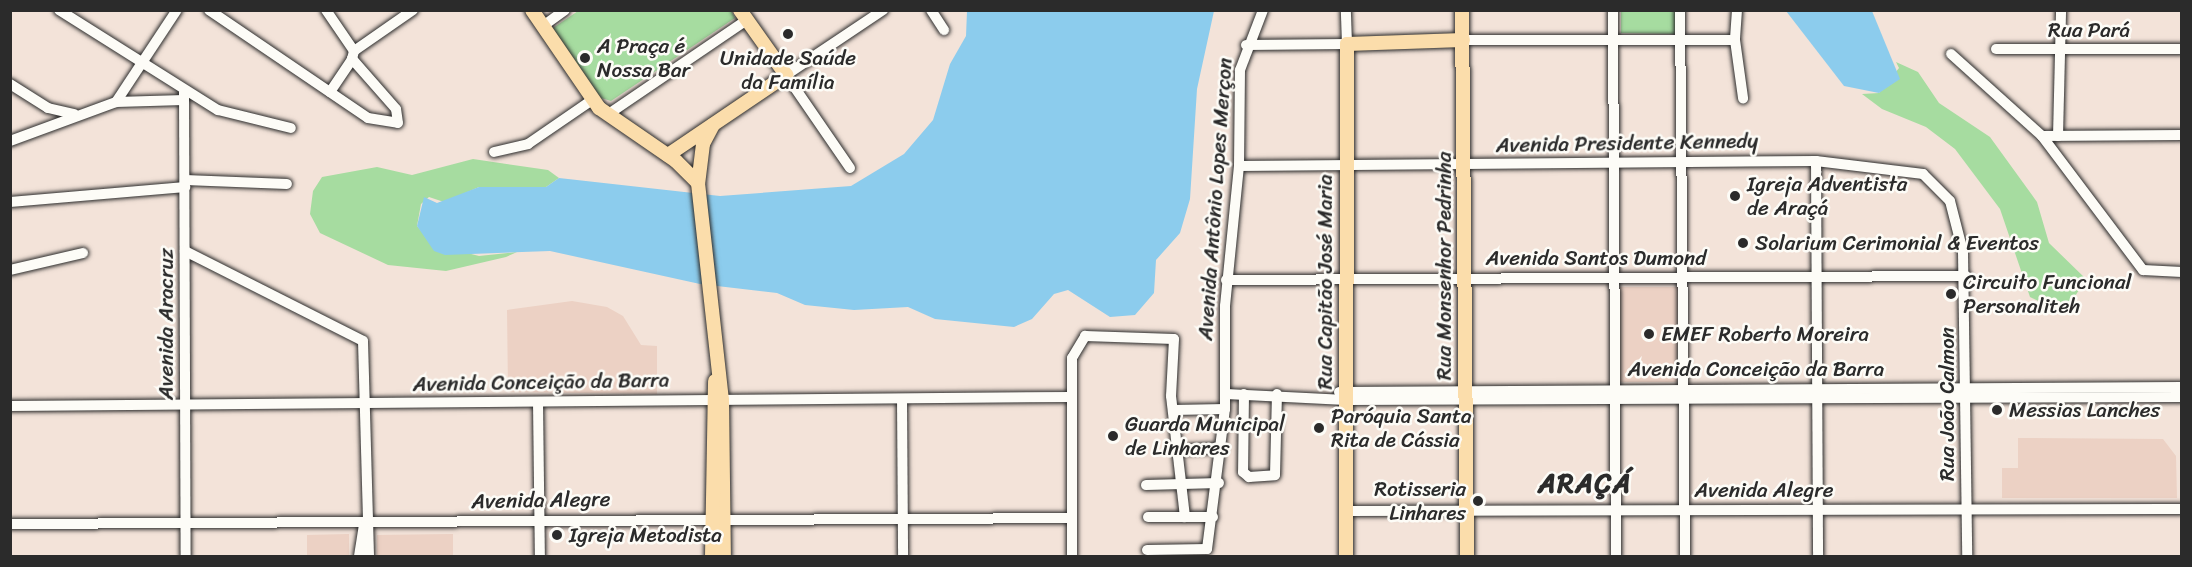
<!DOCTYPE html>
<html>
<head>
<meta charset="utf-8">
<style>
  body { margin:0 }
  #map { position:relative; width:2192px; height:567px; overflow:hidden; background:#f3e3d9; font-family:Sriracha,sans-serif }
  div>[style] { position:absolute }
  .built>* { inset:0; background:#ecd1c4 }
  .green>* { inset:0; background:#a6dca0 }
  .water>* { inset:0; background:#8ccced }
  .roads { filter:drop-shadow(0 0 2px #2b2b2b) drop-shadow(0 0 2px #2b2b2b) }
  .minor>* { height:10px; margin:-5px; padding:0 5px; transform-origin:5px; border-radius:5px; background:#fdfcf7 }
  .major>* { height:14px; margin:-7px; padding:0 7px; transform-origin:7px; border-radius:7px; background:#fbddab }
  .dots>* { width:16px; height:16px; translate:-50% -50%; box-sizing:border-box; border:3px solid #fdfcf7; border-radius:50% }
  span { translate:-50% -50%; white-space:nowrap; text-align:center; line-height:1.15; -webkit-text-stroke:5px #fdfcf7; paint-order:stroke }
  .street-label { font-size:21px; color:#2b2b2b }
  .poi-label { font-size:21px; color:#2b2b2b }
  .left { translate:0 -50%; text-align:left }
  .right { translate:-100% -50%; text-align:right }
  .district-label { font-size:27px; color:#2b2b2b; font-weight:700; letter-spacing:1.5px }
  .frame { position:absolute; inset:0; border:12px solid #2b2b2b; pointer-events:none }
</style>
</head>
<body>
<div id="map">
  <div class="built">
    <div style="clip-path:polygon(1620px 287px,1678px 287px,1677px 382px,1620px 382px)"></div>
    <div style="clip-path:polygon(572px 301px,607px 307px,623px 316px,641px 345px,657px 346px,657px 394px,508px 392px,507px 310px)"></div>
    <div style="clip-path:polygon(2018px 438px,2163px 439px,2176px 456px,2177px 498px,2002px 498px,2002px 468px,2018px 468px)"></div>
    <div style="clip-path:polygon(349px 534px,349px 556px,307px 556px,307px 535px)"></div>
    <div style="clip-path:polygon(453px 534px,453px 556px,377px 556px,377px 535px)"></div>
  </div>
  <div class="green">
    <div style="clip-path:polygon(731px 10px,735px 18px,611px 101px,601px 98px,553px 28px,578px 11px)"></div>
    <div style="clip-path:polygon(1621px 11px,1675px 11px,1675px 34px,1621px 33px)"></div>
    <div style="clip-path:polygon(1896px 62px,1918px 72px,1939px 103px,1990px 137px,2037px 202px,2049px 243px,2086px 279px,2070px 304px,2049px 306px,2030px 297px,2000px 209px,1955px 149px,1926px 127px,1882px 109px,1862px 94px,1879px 93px,1899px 68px)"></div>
    <div style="clip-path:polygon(473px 159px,548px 170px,559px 178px,546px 187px,479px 187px,444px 202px,429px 197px,421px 204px,417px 226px,432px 244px,479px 256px,517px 252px,506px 257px,446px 271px,388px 265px,320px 233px,310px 214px,313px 191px,322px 177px,377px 167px,412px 175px)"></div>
  </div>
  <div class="water">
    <div style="clip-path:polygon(967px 11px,1214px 11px,1197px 89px,1190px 199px,1180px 233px,1156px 260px,1154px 293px,1135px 315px,1110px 317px,1068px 290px,1054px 294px,1032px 319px,1014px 327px,935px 319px,908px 307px,854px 310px,805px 305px,777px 293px,700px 284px,550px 251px,445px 255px,434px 251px,417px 226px,424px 197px,437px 203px,479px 187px,546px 187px,559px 178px,720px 196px,851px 186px,904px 154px,933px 120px,950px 64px,966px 36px)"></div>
    <div style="clip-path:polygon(1786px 11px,1872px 11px,1900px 79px,1879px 93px,1844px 86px)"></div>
  </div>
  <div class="roads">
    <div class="minor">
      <div style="left:59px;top:10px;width:188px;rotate:32.2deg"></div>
      <div style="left:218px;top:110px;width:75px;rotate:13.9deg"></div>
      <div style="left:209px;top:10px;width:192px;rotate:34.2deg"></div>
      <div style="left:368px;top:118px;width:30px;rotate:9deg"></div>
      <div style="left:398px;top:123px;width:14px;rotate:-98deg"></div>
      <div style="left:396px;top:109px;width:67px;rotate:-131.3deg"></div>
      <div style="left:352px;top:59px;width:8px;rotate:-76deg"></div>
      <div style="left:354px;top:51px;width:50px;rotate:-124.3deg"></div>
      <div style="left:931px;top:10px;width:24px;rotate:57deg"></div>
      <div style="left:1613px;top:10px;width:546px;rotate:89.69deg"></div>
      <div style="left:1680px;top:10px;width:546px;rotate:89.48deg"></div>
      <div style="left:1737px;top:10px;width:30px;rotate:94deg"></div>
      <div style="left:1735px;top:40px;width:59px;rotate:82.1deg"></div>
      <div style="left:543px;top:26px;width:27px;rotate:-36deg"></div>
      <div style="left:1463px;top:40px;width:272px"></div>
      <div style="left:1246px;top:45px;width:101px;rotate:-0.6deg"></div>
      <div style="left:1347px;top:44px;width:34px;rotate:-92deg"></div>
      <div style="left:1996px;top:49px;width:186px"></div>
      <div style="left:354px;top:51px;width:72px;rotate:-34.8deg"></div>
      <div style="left:1951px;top:54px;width:122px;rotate:42deg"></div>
      <div style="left:2042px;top:136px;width:168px;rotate:53deg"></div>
      <div style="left:2143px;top:270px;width:39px;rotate:3deg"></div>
      <div style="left:10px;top:84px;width:45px;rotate:32.3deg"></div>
      <div style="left:48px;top:108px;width:27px;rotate:13deg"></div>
      <div style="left:184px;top:92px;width:464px;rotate:89.8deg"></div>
      <div style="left:330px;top:92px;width:40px;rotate:-56deg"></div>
      <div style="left:116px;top:102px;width:110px;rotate:-56.5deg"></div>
      <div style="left:607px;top:115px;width:169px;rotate:-34.2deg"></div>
      <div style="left:2042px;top:136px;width:140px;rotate:-0.4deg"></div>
      <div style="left:2058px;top:136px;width:126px;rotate:-88.6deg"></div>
      <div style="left:10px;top:141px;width:113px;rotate:-20.2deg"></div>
      <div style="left:116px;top:102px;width:68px;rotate:-1.7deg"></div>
      <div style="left:494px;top:152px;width:35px;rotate:-13deg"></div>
      <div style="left:528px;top:144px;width:78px;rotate:-34.5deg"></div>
      <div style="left:1816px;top:161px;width:395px;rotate:89.7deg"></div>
      <div style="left:1239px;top:166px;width:577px;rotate:-0.5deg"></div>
      <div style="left:1816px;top:161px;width:108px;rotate:6.9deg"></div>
      <div style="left:1923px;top:174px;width:38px;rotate:45deg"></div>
      <div style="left:1950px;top:201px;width:53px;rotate:75.7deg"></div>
      <div style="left:1963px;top:252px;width:304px;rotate:89.2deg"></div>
      <div style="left:850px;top:168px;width:113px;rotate:-124.5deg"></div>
      <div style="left:786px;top:75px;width:117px;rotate:-33.8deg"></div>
      <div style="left:185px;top:180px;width:102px;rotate:2.2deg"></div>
      <div style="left:10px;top:202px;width:176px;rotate:-4.9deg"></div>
      <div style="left:185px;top:251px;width:199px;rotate:26.8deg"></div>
      <div style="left:363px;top:341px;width:215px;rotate:88.4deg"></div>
      <div style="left:10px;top:270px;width:75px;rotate:-13.1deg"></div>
      <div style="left:1226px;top:280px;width:740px;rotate:-0.31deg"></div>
      <div style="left:1339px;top:392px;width:843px;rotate:-0.34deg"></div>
      <div style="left:1226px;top:394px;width:120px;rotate:2.9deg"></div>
      <div style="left:1346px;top:400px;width:836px;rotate:-0.21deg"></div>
      <div style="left:1244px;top:394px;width:78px;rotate:90.7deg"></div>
      <div style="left:1243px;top:472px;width:8px;rotate:40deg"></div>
      <div style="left:1249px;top:477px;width:26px;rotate:-4deg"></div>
      <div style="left:1275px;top:475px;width:81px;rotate:-88.6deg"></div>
      <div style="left:902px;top:399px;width:157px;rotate:89.6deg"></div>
      <div style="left:538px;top:402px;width:154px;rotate:89.3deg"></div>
      <div style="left:10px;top:406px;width:1062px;rotate:-0.49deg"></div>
      <div style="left:1173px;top:410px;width:52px;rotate:-1.1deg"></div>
      <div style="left:1177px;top:450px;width:45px;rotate:-2.5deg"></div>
      <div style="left:1146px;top:485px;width:73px;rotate:-1.6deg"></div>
      <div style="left:1346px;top:511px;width:836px;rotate:-0.14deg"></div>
      <div style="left:1148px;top:517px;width:65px"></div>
      <div style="left:10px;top:524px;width:1062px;rotate:-0.32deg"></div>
      <div style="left:1147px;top:550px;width:60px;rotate:-1deg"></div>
      <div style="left:1207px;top:549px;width:141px;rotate:-82.7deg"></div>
      <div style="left:1225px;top:409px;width:103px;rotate:-90deg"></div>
      <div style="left:1225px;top:306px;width:141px;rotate:-84.3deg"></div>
      <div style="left:1239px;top:166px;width:96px;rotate:-89.4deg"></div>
      <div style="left:1240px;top:70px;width:64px;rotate:-69deg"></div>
      <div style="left:359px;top:556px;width:31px;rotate:-81deg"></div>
      <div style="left:1072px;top:556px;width:198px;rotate:-90deg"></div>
      <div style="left:1072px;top:358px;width:26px;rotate:-59deg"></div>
      <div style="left:1085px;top:336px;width:89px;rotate:1.9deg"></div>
      <div style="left:1174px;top:339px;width:57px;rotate:93deg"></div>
      <div style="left:1171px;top:396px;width:122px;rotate:83.4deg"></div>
    </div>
    <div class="major">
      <div style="left:532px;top:10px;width:119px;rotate:55.6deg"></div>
      <div style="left:599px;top:108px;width:93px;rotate:34.5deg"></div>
      <div style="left:676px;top:161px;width:31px;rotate:45deg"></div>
      <div style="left:1462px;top:10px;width:546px;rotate:89.48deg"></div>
      <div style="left:713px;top:125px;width:21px;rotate:118deg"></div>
      <div style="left:703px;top:144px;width:39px;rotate:97deg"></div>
      <div style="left:698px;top:183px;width:218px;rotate:83.7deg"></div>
      <div style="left:722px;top:400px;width:156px;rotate:89.3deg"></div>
      <div style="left:668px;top:155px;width:143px;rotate:-34.1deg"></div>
      <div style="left:786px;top:75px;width:80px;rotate:-125.3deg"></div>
      <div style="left:712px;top:556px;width:175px;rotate:-89deg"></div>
      <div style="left:1346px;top:556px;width:512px;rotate:-89.89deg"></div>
      <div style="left:1347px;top:44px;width:116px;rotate:-2deg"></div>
    </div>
  </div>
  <div class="dots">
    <div style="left:788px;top:34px;background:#2b2b2b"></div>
    <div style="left:585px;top:58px;background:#2b2b2b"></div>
    <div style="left:1735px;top:196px;background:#2b2b2b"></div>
    <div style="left:1743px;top:243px;background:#2b2b2b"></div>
    <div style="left:1951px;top:294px;background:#2b2b2b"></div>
    <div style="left:1649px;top:334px;background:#2b2b2b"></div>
    <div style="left:1997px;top:410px;background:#2b2b2b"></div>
    <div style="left:1319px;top:428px;background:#2b2b2b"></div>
    <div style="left:1113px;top:436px;background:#2b2b2b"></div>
    <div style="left:1478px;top:501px;background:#2b2b2b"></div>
    <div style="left:557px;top:535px;background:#2b2b2b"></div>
  </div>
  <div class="street-label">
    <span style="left:2089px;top:30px">Rua Pará</span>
    <span style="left:1627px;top:143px;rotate:-1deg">Avenida Presidente Kennedy</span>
    <span style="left:1215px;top:199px;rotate:-86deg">Avenida Antônio Lopes Merçon</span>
    <span style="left:1596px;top:258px">Avenida Santos Dumond</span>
    <span style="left:1444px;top:266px;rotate:-90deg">Rua Monsenhor Pedrinha</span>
    <span style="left:1325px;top:282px;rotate:-90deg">Rua Capitão José Maria</span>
    <span style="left:166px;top:324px;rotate:-90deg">Avenida Aracruz</span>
    <span style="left:1756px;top:369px">Avenida Conceição da Barra</span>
    <span style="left:541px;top:382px;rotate:-1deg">Avenida Conceição da Barra</span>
    <span style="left:1947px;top:404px;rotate:-90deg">Rua João Calmon</span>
    <span style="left:1764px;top:490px">Avenida Alegre</span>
    <span style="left:541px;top:500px;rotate:-1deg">Avenida Alegre</span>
  </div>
  <div class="poi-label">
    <span class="left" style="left:597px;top:58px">A Praça é<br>Nossa Bar</span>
    <span style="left:788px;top:70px">Unidade Saúde<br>da Família</span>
    <span class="left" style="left:1747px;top:196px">Igreja Adventista<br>de Araçá</span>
    <span class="left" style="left:1755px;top:243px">Solarium Cerimonial &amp; Eventos</span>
    <span class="left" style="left:1963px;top:294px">Circuito Funcional<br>Personaliteh</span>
    <span class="left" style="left:1661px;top:334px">EMEF Roberto Moreira</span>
    <span class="left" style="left:2009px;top:410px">Messias Lanches</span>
    <span class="left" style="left:1331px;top:428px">Paróquia Santa<br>Rita de Cássia</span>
    <span class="left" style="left:1125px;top:436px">Guarda Municipal<br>de Linhares</span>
    <span class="right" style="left:1466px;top:501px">Rotisseria<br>Linhares</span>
    <span class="left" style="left:569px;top:535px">Igreja Metodista</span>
  </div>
  <div class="district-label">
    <span style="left:1585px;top:484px">ARAÇÁ</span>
  </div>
  <div class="frame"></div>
</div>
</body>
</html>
